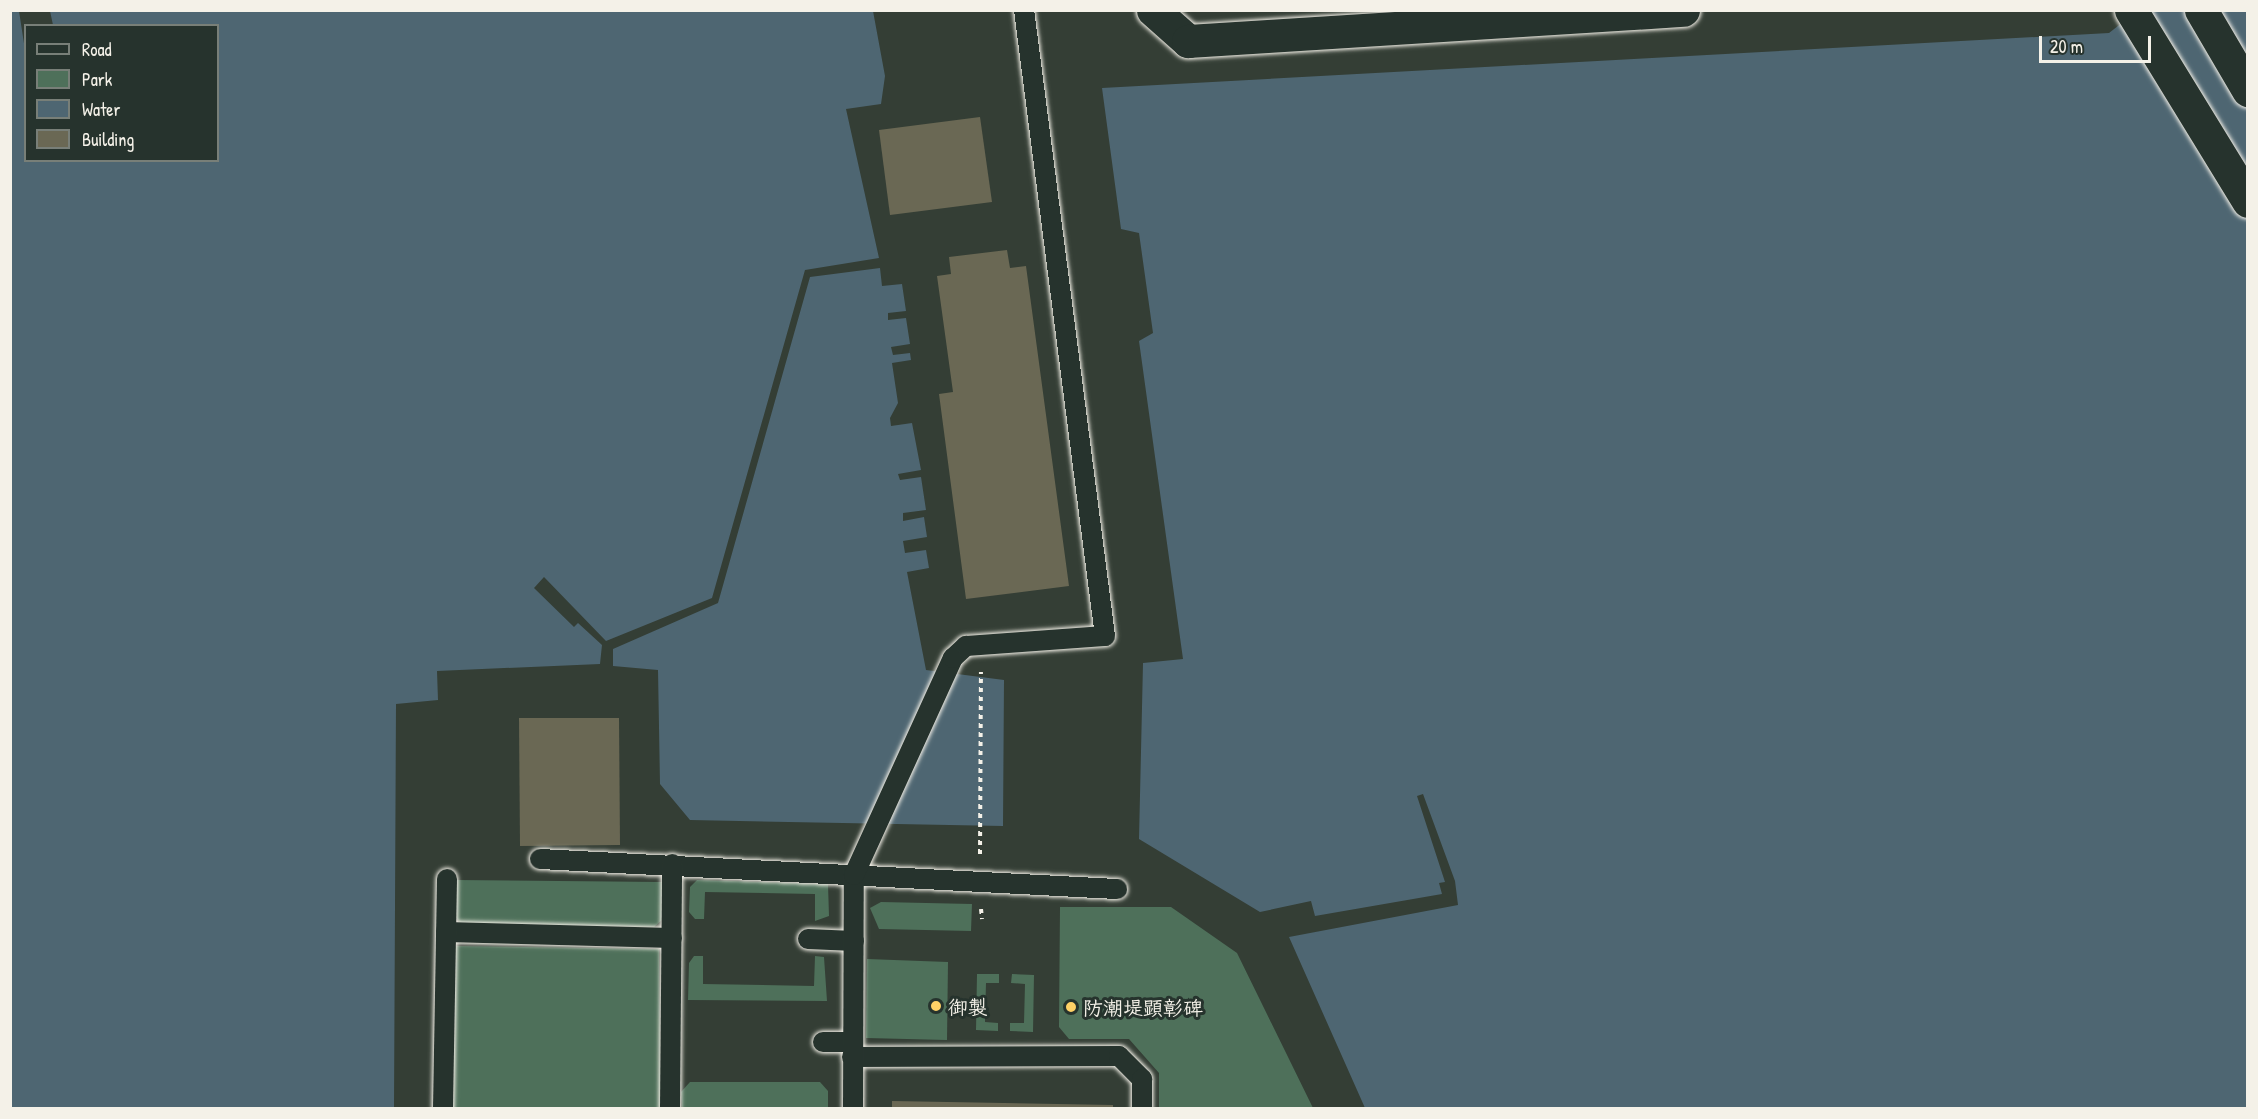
<!DOCTYPE html>
<html>
<head>
<meta charset="utf-8">
<style>
  body { margin:0 }
  #map { position:relative; width:2258px; height:1119px; overflow:hidden; background:#343e35; font-family:"Patrick Hand","Klee One",sans-serif }
  div>[style] { position:absolute }
  .green>* { inset:0; background:#4e705a }
  .water>* { inset:0; background:#4e6672 }
  .building>* { inset:0; background:#6a6854 }
  .path>* { height:4px; margin-top:-2px; transform-origin:0; background:repeating-linear-gradient(90deg,#f4f1e8 0 4.5px,transparent 0 9px) }
  .roads { filter:drop-shadow(0 0 2px #f4f1e8) drop-shadow(0 0 2px #f4f1e8) }
  .service>* { height:20px; margin:-10px; padding:0 10px; transform-origin:10px; border-radius:10px; background:#26332d }
  .minor>* { height:33px; margin:-16.5px; padding:0 16.5px; transform-origin:16.5px; border-radius:16.5px; background:#26332d }
  .motorway>* { height:33px; margin:-16.5px; padding:0 16.5px; transform-origin:16.5px; border-radius:16.5px; background:#26332d }
  .dots>* { width:16px; height:16px; translate:-50% -50%; box-sizing:border-box; border:3px solid #26332d; border-radius:50% }
  span { translate:-50% -50%; white-space:nowrap; text-align:center; line-height:1.15; -webkit-text-stroke:6px #26332d; paint-order:stroke }
  .poi-label { font-size:20px; color:#f4f1e8; font-weight:700 }
  .left { translate:0 -50%; text-align:left }
  .frame { position:absolute; inset:0; border:12px solid #f4f1e8; pointer-events:none }
  .legend { position:absolute; left:24px; top:24px; width:195px; height:138px; box-sizing:border-box; background:#26332d; border:2px solid #787f78; margin:0; padding:8px 10px; list-style:none; font-size:18px; color:#f4f1e8 }
  .legend li { display:flex; align-items:center; gap:12px; height:30px }
  .legend b { width:30px; border:2px solid #787f78 }
  .scale { position:absolute; left:2039px; top:36px; width:112px; height:27px; box-sizing:border-box; border:3px solid #f4f1e8; border-top:0; padding-left:8px; font-size:18px; line-height:21px; white-space:nowrap; color:#f4f1e8; -webkit-text-stroke:4px #26332d; paint-order:stroke }
</style>
</head>
<body>
<div id="map">
  <div class="green">
    <div style="clip-path:polygon(455px 880px,662px 882px,662px 920px,654px 927px,462px 925px,455px 916px)"></div>
    <div style="clip-path:polygon(697px 880px,828px 884px,829px 916px,815px 921px,815px 894px,705px 892px,704px 919px,695px 919px,689px 912px,690px 887px)"></div>
    <div style="clip-path:polygon(881px 902px,972px 904px,971px 931px,879px 929px,870px 908px)"></div>
    <div style="clip-path:polygon(1060px 907px,1171px 907px,1237px 953px,1313px 1108px,1159px 1108px,1159px 1073px,1129px 1039px,1069px 1039px,1059px 1027px)"></div>
    <div style="clip-path:polygon(456px 946px,659px 949px,661px 1108px,453px 1108px)"></div>
    <div style="clip-path:polygon(694px 956px,703px 956px,703px 984px,814px 986px,815px 956px,824px 957px,827px 1001px,688px 1000px,689px 963px)"></div>
    <div style="clip-path:polygon(867px 959px,948px 962px,947px 1040px,866px 1038px)"></div>
    <div style="clip-path:polygon(977px 974px,999px 974px,999px 983px,986px 983px,985px 1022px,998px 1023px,998px 1031px,976px 1030px)"></div>
    <div style="clip-path:polygon(1012px 974px,1034px 975px,1033px 1032px,1010px 1031px,1010px 1023px,1024px 1023px,1025px 984px,1011px 983px)"></div>
    <div style="clip-path:polygon(690px 1082px,820px 1082px,828px 1091px,828px 1108px,682px 1108px,681px 1092px)"></div>
  </div>
  <div class="water">
    <div style="clip-path:polygon(10px 11px,19px 11px,25px 50px,26px 160px,218px 160px,218px 26px,53px 25px,50px 11px,873px 11px,885px 76px,881px 104px,846px 109px,879px 258px,805px 270px,712px 598px,606px 641px,544px 577px,534px 588px,574px 627px,578px 623px,602px 645px,600px 664px,437px 671px,438px 700px,396px 704px,394px 1108px,11px 1108px)"></div>
    <div style="clip-path:polygon(2137px 11px,2247px 11px,2247px 1108px,1365px 1108px,1289px 937px,1458px 905px,1455px 881px,1423px 794px,1417px 796px,1445px 882px,1439px 883px,1442px 894px,1315px 916px,1311px 901px,1260px 912px,1139px 839px,1143px 663px,1183px 659px,1139px 341px,1153px 333px,1139px 233px,1121px 229px,1102px 88px,2109px 33px)"></div>
    <div style="clip-path:polygon(880px 268px,882px 286px,902px 284px,906px 311px,888px 313px,888px 320px,906px 318px,910px 344px,891px 347px,893px 355px,910px 353px,911px 360px,892px 363px,898px 403px,890px 418px,891px 426px,912px 423px,921px 470px,898px 474px,900px 480px,921px 477px,926px 510px,903px 513px,903px 521px,924px 517px,927px 537px,903px 541px,905px 553px,926px 550px,929px 568px,907px 572px,926px 670px,1004px 680px,1003px 826px,690px 820px,660px 784px,658px 670px,613px 666px,613px 649px,718px 603px,810px 277px)"></div>
  </div>
  <div class="building">
    <div style="clip-path:polygon(980px 117px,992px 202px,890px 215px,879px 130px)"></div>
    <div style="clip-path:polygon(1007px 250px,1010px 268px,1026px 266px,1069px 586px,966px 599px,939px 394px,953px 392px,937px 276px,951px 274px,949px 257px)"></div>
    <div style="clip-path:polygon(519px 718px,619px 718px,620px 845px,520px 846px)"></div>
    <div style="clip-path:polygon(892px 1101px,1113px 1105px,1113px 1108px,892px 1108px)"></div>
  </div>
  <div class="path">
    <div style="left:980px;top:854px;width:182px;rotate:-89.7deg"></div>
    <div style="left:981px;top:909px;width:10px;rotate:84deg"></div>
  </div>
  <div class="roads">
    <div class="service">
      <div style="left:540px;top:859px;width:578px;rotate:2.98deg"></div>
      <div style="left:446px;top:932px;width:226px;rotate:1.5deg"></div>
      <div style="left:808px;top:939px;width:46px;rotate:2.5deg"></div>
      <div style="left:823px;top:1042px;width:30px"></div>
      <div style="left:852px;top:1057px;width:267px;rotate:-0.2deg"></div>
      <div style="left:1119px;top:1056px;width:33px;rotate:45deg"></div>
      <div style="left:1142px;top:1079px;width:29px;rotate:90deg"></div>
      <div style="left:443px;top:1108px;width:229px;rotate:-89deg"></div>
      <div style="left:670px;top:1108px;width:244px;rotate:-89.5deg"></div>
      <div style="left:853px;top:1108px;width:233px;rotate:-89.8deg"></div>
      <div style="left:854px;top:875px;width:239px;rotate:-65.5deg"></div>
      <div style="left:953px;top:658px;width:18px;rotate:-43deg"></div>
      <div style="left:966px;top:646px;width:139px;rotate:-4.1deg"></div>
      <div style="left:1105px;top:636px;width:631px;rotate:-97.37deg"></div>
    </div>
    <div class="minor">
      <div style="left:1153px;top:10px;width:47px;rotate:41.5deg"></div>
      <div style="left:1188px;top:41px;width:496px;rotate:-3.6deg"></div>
    </div>
    <div class="motorway">
      <div style="left:2131px;top:10px;width:224px;rotate:58.5deg"></div>
      <div style="left:2201px;top:10px;width:93px;rotate:59.6deg"></div>
    </div>
  </div>
  <div class="dots">
    <div style="left:936px;top:1006px;background:#ffd166"></div>
    <div style="left:1071px;top:1007px;background:#ffd166"></div>
  </div>
  <div class="poi-label">
    <span class="left" style="left:948px;top:1006px">御製</span>
    <span class="left" style="left:1083px;top:1007px">防潮堤顕彰碑</span>
  </div>
  <div class="frame"></div>
  <ul class="legend">
  <li><b style="height:8px;background:#26332d"></b>Road</li>
  <li><b style="height:16px;background:#4e705a"></b>Park</li>
  <li><b style="height:16px;background:#4e6672"></b>Water</li>
  <li><b style="height:16px;background:#6a6854"></b>Building</li>
  </ul>
  <div class="scale">20 m</div>
</div>
</body>
</html>
